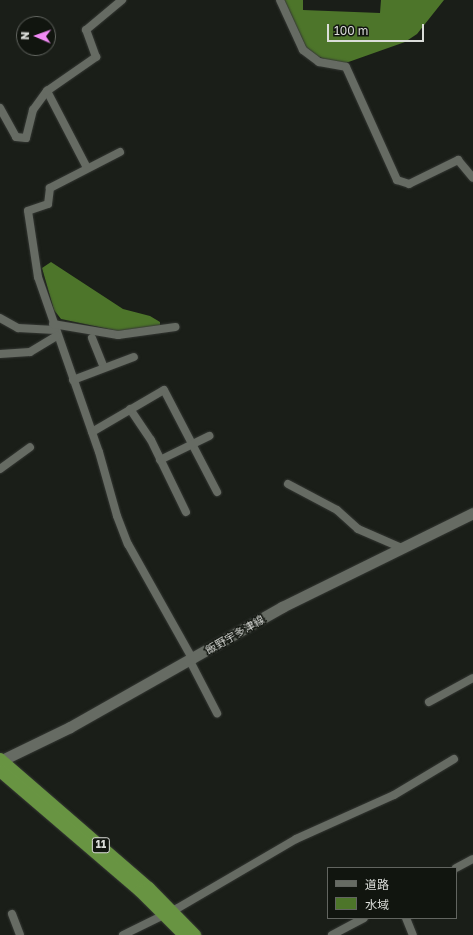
<!DOCTYPE html>
<html>
<head>
<meta charset="utf-8">
<style>
  body { margin:0 }
  #map { position:relative; width:473px; height:935px; overflow:hidden; background:#1a1e18; font-family:"Golos Text","Noto Sans JP",sans-serif }
  div>[style] { position:absolute }
  .water>* { inset:0; background:#4d752a }
  .roads { filter:drop-shadow(0 0 1px #343733) drop-shadow(0 0 1px #343733) }
  .minor>* { height:8px; margin:-4px; padding:0 4px; transform-origin:4px; border-radius:4px; background:#666b63 }
  .secondary>* { height:11px; margin:-5.5px; padding:0 5.5px; transform-origin:5.5px; border-radius:5.5px; background:#666b63 }
  .trunk>* { height:12px; margin:-6px; padding:0 6px; transform-origin:6px; border-radius:6px; background:#689442 }
  span { translate:-50% -50%; white-space:nowrap; text-align:center; line-height:1.15; -webkit-text-stroke:3px #11150f; paint-order:stroke }
  .shield-label span { padding:1px 3px; background:#11150f; border:1px solid; border-radius:3px; -webkit-text-stroke-width:0 }
  .shield-label { font-size:10px; color:#dbddd9; font-weight:700 }
  .street-label { font-size:11px; color:#dbddd9 }
  .legend { position:absolute; left:327px; top:867px; width:130px; height:52px; box-sizing:border-box; background:#11150f; border:1px solid #626560; margin:0; padding:5px 7px; list-style:none; font-size:12px; color:#dbddd9 }
  .legend li { display:flex; align-items:center; gap:8px; height:20px }
  .legend b { width:20px; border:1px solid #626560 }
  .north { position:absolute; left:16px; top:16px; width:40px; height:40px; box-sizing:border-box; background:#11150f; border:1px solid #626560; border-radius:50%; rotate:272deg; font-size:11px; font-weight:700; line-height:16px; text-align:center; color:#dbddd9 }
  .north::after { content:''; display:block; margin:auto; width:14px; height:18px; background:#f18af4; clip-path:polygon(50% 0,100% 100%,50% 72%,0 100%) }
  .scale { position:absolute; left:327px; top:24px; width:97px; height:18px; box-sizing:border-box; border:2px solid #dbddd9; border-top:0; padding-left:5px; font-size:12px; line-height:14px; white-space:nowrap; color:#dbddd9; -webkit-text-stroke:3px #11150f; paint-order:stroke }
</style>
</head>
<body>
<div id="map">
  <div class="water">
    <div style="clip-path:polygon(284px 0,303px 0,303px 10px,380px 13px,381px 0,444px 0,417px 34px,405px 42px,340px 65px,317px 56px,306px 47px)"></div>
    <div style="clip-path:polygon(51px 262px,123px 309px,150px 316px,160px 322px,160px 326px,118px 331px,61px 319px,54px 310px,42px 268px)"></div>
  </div>
  <div class="roads">
    <div class="minor">
      <div style="left:280px;top:0;width:55px;rotate:65.3deg"></div>
      <div style="left:303px;top:50px;width:20px;rotate:37deg"></div>
      <div style="left:319px;top:62px;width:27px;rotate:10deg"></div>
      <div style="left:346px;top:67px;width:124px;rotate:65.7deg"></div>
      <div style="left:397px;top:180px;width:13px;rotate:18deg"></div>
      <div style="left:409px;top:184px;width:55px;rotate:-26.1deg"></div>
      <div style="left:458px;top:160px;width:23px;rotate:50deg"></div>
      <div style="left:47px;top:91px;width:87px;rotate:62.5deg"></div>
      <div style="left:0;top:108px;width:33px;rotate:61deg"></div>
      <div style="left:16px;top:137px;width:10px;rotate:6deg"></div>
      <div style="left:26px;top:138px;width:29px;rotate:-76deg"></div>
      <div style="left:33px;top:110px;width:24px;rotate:-54deg"></div>
      <div style="left:47px;top:91px;width:60px;rotate:-34.8deg"></div>
      <div style="left:96px;top:57px;width:29px;rotate:-110deg"></div>
      <div style="left:86px;top:30px;width:47px;rotate:-39.8deg"></div>
      <div style="left:120px;top:152px;width:79px;rotate:152.8deg"></div>
      <div style="left:50px;top:188px;width:16px;rotate:97deg"></div>
      <div style="left:48px;top:204px;width:21px;rotate:161deg"></div>
      <div style="left:28px;top:211px;width:67px;rotate:81.4deg"></div>
      <div style="left:38px;top:277px;width:185px;rotate:70.8deg"></div>
      <div style="left:99px;top:452px;width:66px;rotate:74.3deg"></div>
      <div style="left:117px;top:516px;width:30px;rotate:69deg"></div>
      <div style="left:128px;top:544px;width:133px;rotate:60.7deg"></div>
      <div style="left:0;top:318px;width:21px;rotate:29deg"></div>
      <div style="left:18px;top:328px;width:37px;rotate:3deg"></div>
      <div style="left:53px;top:324px;width:66px;rotate:9.6deg"></div>
      <div style="left:118px;top:335px;width:58px;rotate:-8deg"></div>
      <div style="left:92px;top:338px;width:32px;rotate:68deg"></div>
      <div style="left:0;top:354px;width:30px;rotate:-4deg"></div>
      <div style="left:30px;top:352px;width:31px;rotate:-31deg"></div>
      <div style="left:73px;top:380px;width:65px;rotate:-20.7deg"></div>
      <div style="left:130px;top:409px;width:37px;rotate:56deg"></div>
      <div style="left:151px;top:440px;width:80px;rotate:64.1deg"></div>
      <div style="left:92px;top:432px;width:83px;rotate:-30.3deg"></div>
      <div style="left:164px;top:390px;width:115px;rotate:62.5deg"></div>
      <div style="left:160px;top:460px;width:55px;rotate:-26.1deg"></div>
      <div style="left:0;top:469px;width:37px;rotate:-36deg"></div>
      <div style="left:288px;top:484px;width:55px;rotate:28deg"></div>
      <div style="left:337px;top:510px;width:28px;rotate:42deg"></div>
      <div style="left:358px;top:529px;width:48px;rotate:23.4deg"></div>
      <div style="left:190px;top:661px;width:59px;rotate:62.6deg"></div>
      <div style="left:429px;top:702px;width:50px;rotate:-28.6deg"></div>
      <div style="left:456px;top:868px;width:19px;rotate:-28deg"></div>
      <div style="left:12px;top:914px;width:22px;rotate:69deg"></div>
      <div style="left:406px;top:918px;width:18px;rotate:68deg"></div>
      <div style="left:123px;top:935px;width:61px;rotate:-26.1deg"></div>
      <div style="left:178px;top:908px;width:137px;rotate:-30.3deg"></div>
      <div style="left:296px;top:839px;width:107px;rotate:-24.2deg"></div>
      <div style="left:394px;top:795px;width:70px;rotate:-31deg"></div>
      <div style="left:332px;top:935px;width:36px;rotate:-28deg"></div>
    </div>
    <div class="secondary">
      <div style="left:0;top:761px;width:78px;rotate:-25.9deg"></div>
      <div style="left:70px;top:727px;width:244px;rotate:-29.5deg"></div>
      <div style="left:282px;top:607px;width:213px;rotate:-26.2deg"></div>
    </div>
    <div class="trunk">
      <div style="left:0;top:759px;width:197px;rotate:40.9deg"></div>
      <div style="left:149px;top:888px;width:66px;rotate:45.6deg"></div>
      <div style="left:0;top:771px;width:184px;rotate:40.6deg"></div>
      <div style="left:140px;top:891px;width:62px;rotate:45deg"></div>
    </div>
  </div>
  <div class="shield-label">
    <span style="left:101px;top:845px">11</span>
  </div>
  <div class="street-label">
    <span style="left:235px;top:635px;rotate:-30deg">飯野宇多津線</span>
  </div>
  <ul class="legend">
  <li><b style="height:5px;background:#666b63"></b>道路</li>
  <li><b style="height:11px;background:#4d752a"></b>水域</li>
  </ul>
  <div class="north">N</div>
  <div class="scale">100 m</div>
</div>
</body>
</html>
